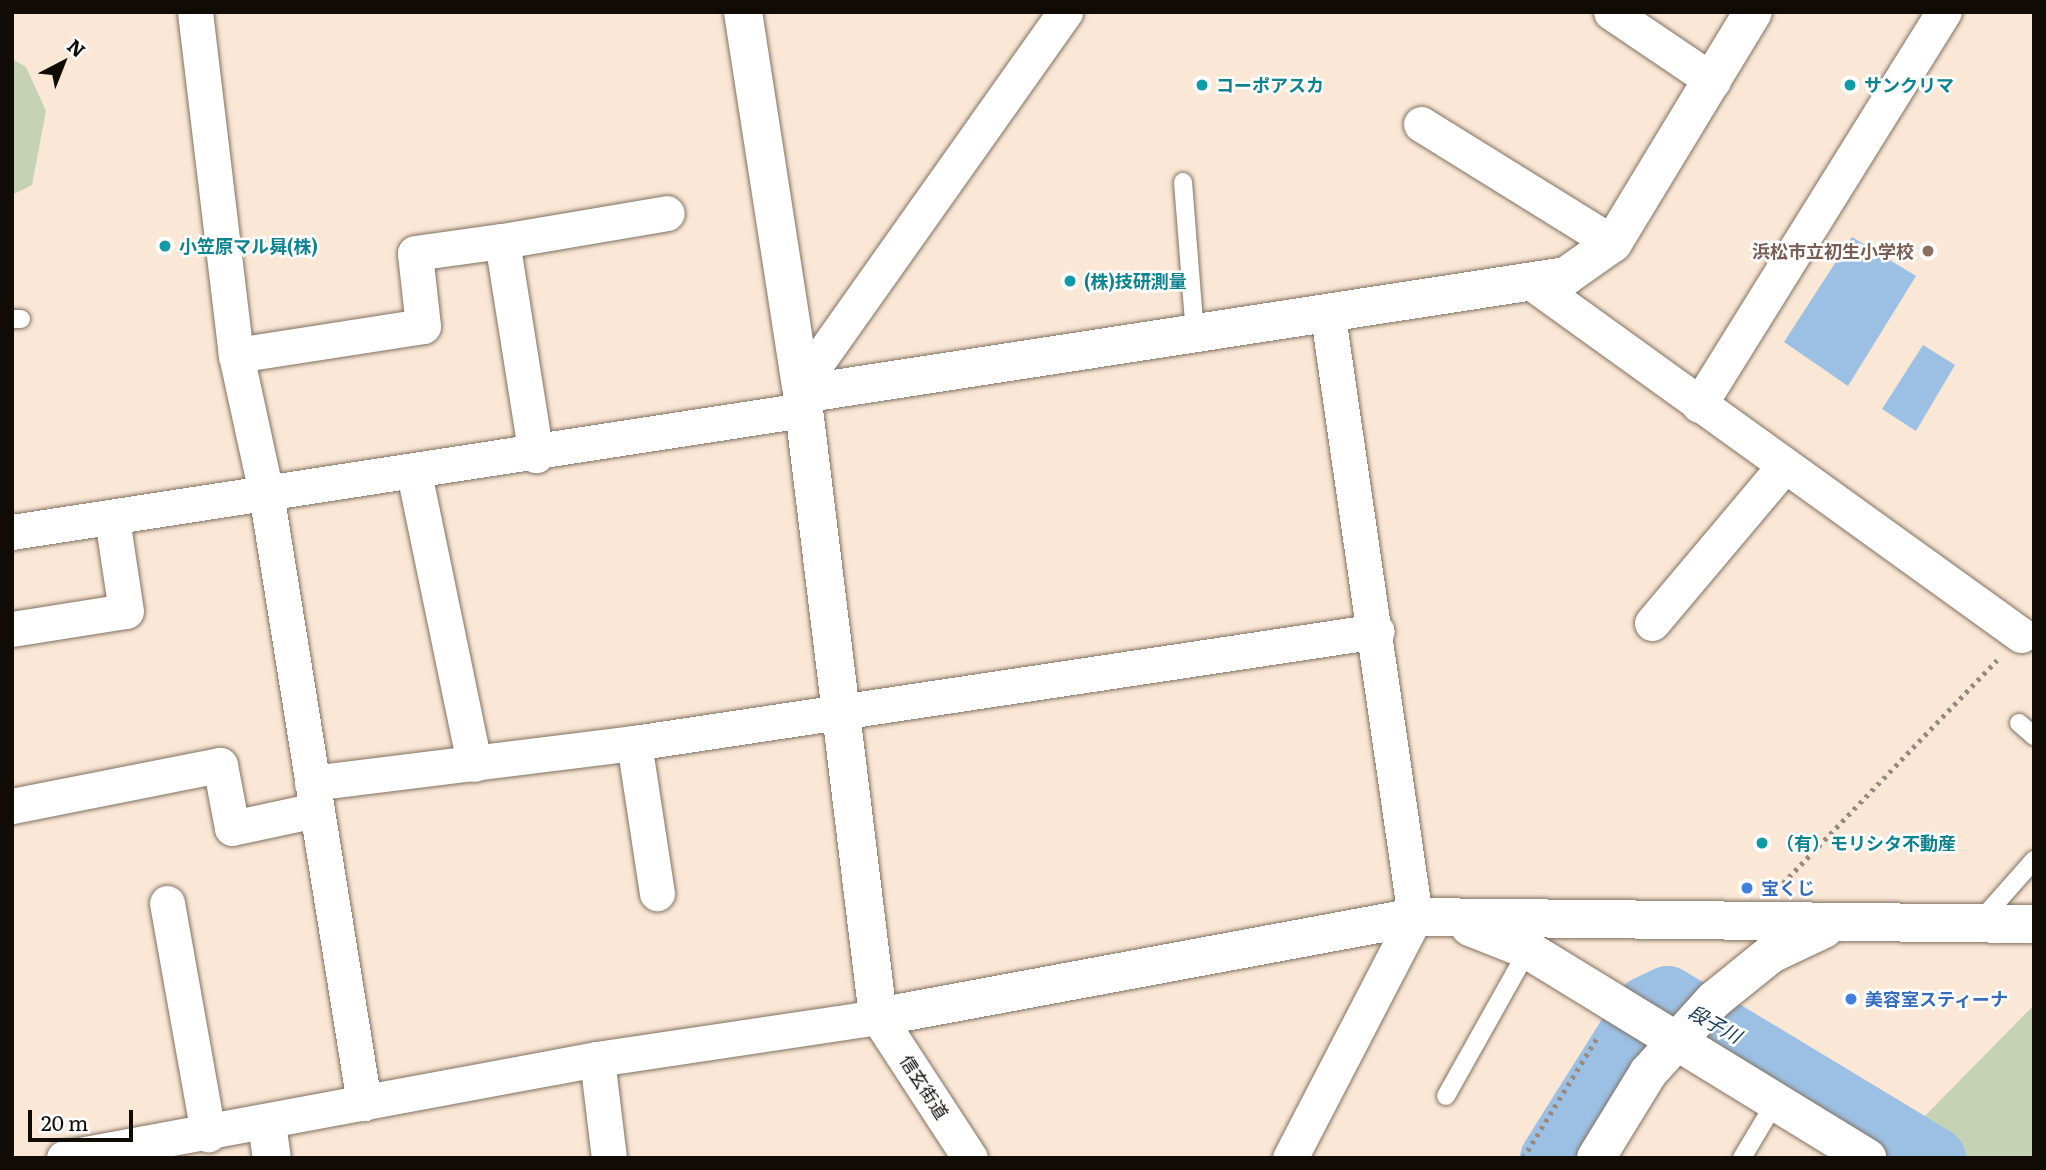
<!DOCTYPE html>
<html>
<head>
<meta charset="utf-8">
<style>
  body { margin:0 }
  #map { position:relative; width:2046px; height:1170px; overflow:hidden; background:#fae7d6; font-family:Literata,"Noto Sans JP",serif }
  div>[style] { position:absolute }
  .green>* { inset:0; background:#c5d3b4 }
  .water>* { inset:0; background:#9cc0e4 }
  .river>* { height:63px; margin:-31.5px; padding:0 31.5px; transform-origin:31.5px; border-radius:31.5px; background:#9cc0e4 }
  .path>* { height:4.5px; margin-top:-2.25px; transform-origin:0; background:repeating-linear-gradient(90deg,#988a7e 0 3.5px,transparent 0 8.5px) }
  .roads { filter:drop-shadow(0 0 2px #817161) drop-shadow(0 0 2px #817161) }
  .service>* { height:18px; margin:-9px; padding:0 9px; transform-origin:9px; border-radius:9px; background:#fff }
  .minor>* { height:35px; margin:-17.5px; padding:0 17.5px; transform-origin:17.5px; border-radius:17.5px; background:#fff }
  .tertiary>* { height:38px; margin:-19px; padding:0 19px; transform-origin:19px; border-radius:19px; background:#fff }
  .dots>* { width:19px; height:19px; translate:-50% -50%; box-sizing:border-box; border:4px solid #fff; border-radius:50% }
  span { translate:-50% -50%; white-space:nowrap; text-align:center; line-height:1.15; -webkit-text-stroke:5px #fff; paint-order:stroke }
  .culture-label { font-size:18px; color:#0d838f; font-weight:700 }
  .left { translate:0 -50%; text-align:left }
  .education-label { font-size:18px; color:#785e54; font-weight:700 }
  .right { translate:-100% -50%; text-align:right }
  .shop-label { font-size:18px; color:#366cbe; font-weight:700 }
  .street-label { font-size:18px; color:#110b06 }
  .water-label { font-size:19px; color:#11395b; font-style:italic }
  .frame { position:absolute; inset:0; border:14px solid #110b06; pointer-events:none }
  .north { position:absolute; left:28px; top:28px; width:70px; height:70px; -webkit-text-stroke:5px #fff; paint-order:stroke; rotate:42deg; font-size:19px; font-weight:700; line-height:28px; text-align:center; color:#110b06 }
  .north::after { content:''; display:block; margin:auto; width:24px; height:32px; background:#110b06; clip-path:polygon(50% 0,100% 100%,50% 72%,0 100%) }
  .scale { position:absolute; left:28px; top:1110px; width:105px; height:32px; box-sizing:border-box; border:4px solid #110b06; border-top:0; padding-left:9px; font-size:21px; line-height:24px; white-space:nowrap; color:#110b06; -webkit-text-stroke:5px #fff; paint-order:stroke }
</style>
</head>
<body>
<div id="map">
  <div class="green">
    <div style="clip-path:polygon(12px 59px,26px 67px,46px 111px,32px 185px,12px 195px)"></div>
    <div style="clip-path:polygon(2034px 1005px,2034px 1158px,1965px 1158px,1915px 1126px)"></div>
  </div>
  <div class="water">
    <div style="clip-path:polygon(1852px 237px,1916px 276px,1848px 386px,1784px 342px)"></div>
    <div style="clip-path:polygon(1923px 345px,1955px 365px,1916px 431px,1882px 409px)"></div>
  </div>
  <div class="river">
    <div style="left:1551px;top:1158px;width:178px;rotate:-57.8deg"></div>
    <div style="left:1646px;top:1007px;width:23px;rotate:-25deg"></div>
    <div style="left:1667px;top:997px;width:312px;rotate:31.1deg"></div>
  </div>
  <div class="path">
    <div style="left:1783px;top:883px;width:309px;rotate:-46.2deg"></div>
    <div style="left:1523px;top:1158px;width:143px;rotate:-58.4deg"></div>
  </div>
  <div class="roads">
    <div class="service">
      <div style="left:1183px;top:182px;width:153px;rotate:85.5deg"></div>
      <div style="left:12px;top:319px;width:9px"></div>
      <div style="left:2019px;top:723px;width:20px;rotate:41deg"></div>
      <div style="left:1981px;top:920px;width:80px;rotate:-48.5deg"></div>
      <div style="left:1446px;top:1096px;width:167px;rotate:-60.7deg"></div>
      <div style="left:1742px;top:1158px;width:66px;rotate:-59.2deg"></div>
    </div>
    <div class="minor">
      <div style="left:195px;top:12px;width:345px;rotate:83.2deg"></div>
      <div style="left:236px;top:355px;width:141px;rotate:77.7deg"></div>
      <div style="left:266px;top:493px;width:618px;rotate:80.87deg"></div>
      <div style="left:1611px;top:12px;width:123px;rotate:34.1deg"></div>
      <div style="left:1421px;top:124px;width:226px;rotate:31.8deg"></div>
      <div style="left:502px;top:241px;width:167px;rotate:-9.6deg"></div>
      <div style="left:1535px;top:285px;width:599px;rotate:35.76deg"></div>
      <div style="left:236px;top:355px;width:189px;rotate:-8.8deg"></div>
      <div style="left:423px;top:326px;width:73px;rotate:-96.3deg"></div>
      <div style="left:415px;top:253px;width:88px;rotate:-7.9deg"></div>
      <div style="left:502px;top:241px;width:217px;rotate:81deg"></div>
      <div style="left:801px;top:385px;width:457px;rotate:-54.7deg"></div>
      <div style="left:1699px;top:405px;width:463px;rotate:-58.1deg"></div>
      <div style="left:414px;top:473px;width:297px;rotate:78.3deg"></div>
      <div style="left:12px;top:532px;width:800px;rotate:-8.77deg"></div>
      <div style="left:1652px;top:623px;width:205px;rotate:-49.9deg"></div>
      <div style="left:12px;top:629px;width:115px;rotate:-9deg"></div>
      <div style="left:126px;top:611px;width:94px;rotate:-98.6deg"></div>
      <div style="left:634px;top:743px;width:152px;rotate:81.3deg"></div>
      <div style="left:312px;top:783px;width:324px;rotate:-7.1deg"></div>
      <div style="left:634px;top:743px;width:751px;rotate:-8.57deg"></div>
      <div style="left:12px;top:806px;width:212px;rotate:-11.2deg"></div>
      <div style="left:220px;top:765px;width:64px;rotate:79.2deg"></div>
      <div style="left:232px;top:828px;width:85px;rotate:-12.2deg"></div>
      <div style="left:167px;top:903px;width:235px;rotate:79.9deg"></div>
      <div style="left:597px;top:1059px;width:100px;rotate:83.1deg"></div>
      <div style="left:64px;top:1158px;width:542px;rotate:-10.52deg"></div>
      <div style="left:597px;top:1059px;width:284px;rotate:-8.5deg"></div>
      <div style="left:878px;top:1017px;width:168px;rotate:56.9deg"></div>
      <div style="left:1290px;top:1158px;width:271px;rotate:-62.6deg"></div>
      <div style="left:1415px;top:917px;width:607px;rotate:-98.24deg"></div>
    </div>
    <div class="tertiary">
      <div style="left:743px;top:12px;width:377px;rotate:81.2deg"></div>
      <div style="left:801px;top:385px;width:637px;rotate:83.05deg"></div>
      <div style="left:878px;top:1017px;width:546px;rotate:-10.55deg"></div>
      <div style="left:1415px;top:917px;width:619px;rotate:0.65deg"></div>
      <div style="left:802px;top:394px;width:773px;rotate:-8.78deg"></div>
      <div style="left:1566px;top:276px;width:57px;rotate:-35.1deg"></div>
      <div style="left:1613px;top:243px;width:270px;rotate:-58.8deg"></div>
      <div style="left:1470px;top:927px;width:62px;rotate:21.6deg"></div>
      <div style="left:1528px;top:950px;width:398px;rotate:31.5deg"></div>
      <div style="left:267px;top:1124px;width:34px;rotate:82deg"></div>
      <div style="left:1596px;top:1158px;width:100px;rotate:-58.5deg"></div>
      <div style="left:1648px;top:1073px;width:98px;rotate:-47.9deg"></div>
      <div style="left:1714px;top:1000px;width:73px;rotate:-38.9deg"></div>
      <div style="left:1771px;top:954px;width:59px;rotate:-25.3deg"></div>
    </div>
  </div>
  <div class="dots">
    <div style="left:1202px;top:85px;background:#0f9aa8"></div>
    <div style="left:1850px;top:85px;background:#0f9aa8"></div>
    <div style="left:165px;top:246px;background:#0f9aa8"></div>
    <div style="left:1928px;top:251px;background:#8d6e63"></div>
    <div style="left:1070px;top:281px;background:#0f9aa8"></div>
    <div style="left:1762px;top:843px;background:#0f9aa8"></div>
    <div style="left:1747px;top:888px;background:#3f7fe0"></div>
    <div style="left:1851px;top:999px;background:#3f7fe0"></div>
  </div>
  <div class="culture-label">
    <span class="left" style="left:1216px;top:85px">コーポアスカ</span>
    <span class="left" style="left:1864px;top:85px">サンクリマ</span>
    <span class="left" style="left:179px;top:246px">小笠原マル曻(株)</span>
    <span class="left" style="left:1084px;top:281px">(株)技研測量</span>
    <span class="left" style="left:1776px;top:843px">（有）モリシタ不動産</span>
  </div>
  <div class="education-label">
    <span class="right" style="left:1914px;top:251px">浜松市立初生小学校</span>
  </div>
  <div class="shop-label">
    <span class="left" style="left:1761px;top:888px">宝くじ</span>
    <span class="left" style="left:1865px;top:999px">美容室スティーナ</span>
  </div>
  <div class="street-label">
    <span style="left:924px;top:1087px;rotate:57deg">信玄街道</span>
  </div>
  <div class="water-label">
    <span style="left:1715px;top:1024px;rotate:29deg">段子川</span>
  </div>
  <div class="frame"></div>
  <div class="north">N</div>
  <div class="scale">20 m</div>
</div>
</body>
</html>
